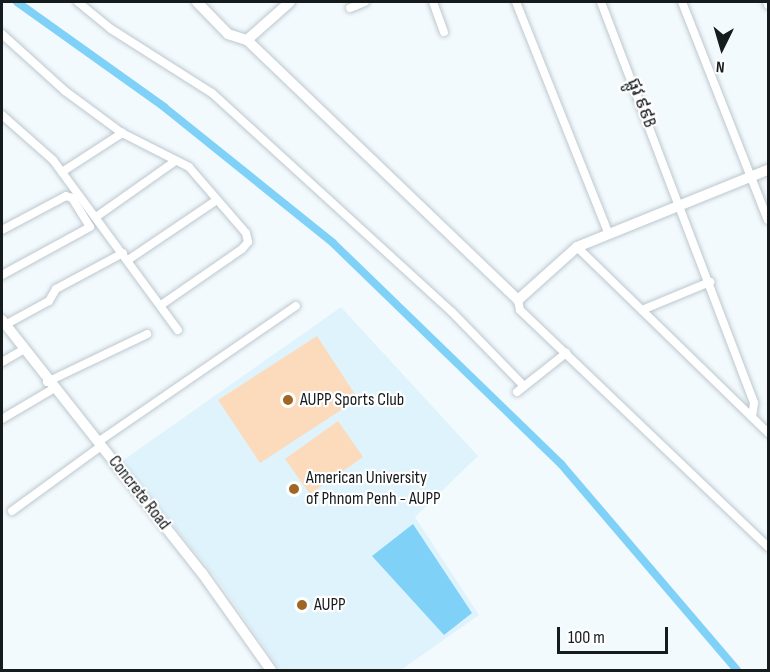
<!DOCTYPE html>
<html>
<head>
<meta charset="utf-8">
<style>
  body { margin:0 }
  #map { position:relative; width:770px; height:672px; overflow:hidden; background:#f3fafe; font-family:"Sofia Sans Condensed","Noto Sans Khmer",sans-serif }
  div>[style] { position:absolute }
  .built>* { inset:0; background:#dff3fd }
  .green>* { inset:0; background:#fbdbbb }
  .water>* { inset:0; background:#7fd1f7 }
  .canal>* { height:8px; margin:-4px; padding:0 4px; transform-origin:4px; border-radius:4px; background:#7fd1f7 }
  .roads { filter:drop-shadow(0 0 2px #bcc8cd) drop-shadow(0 0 2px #bcc8cd) }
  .minor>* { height:8px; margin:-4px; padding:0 4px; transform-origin:4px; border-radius:4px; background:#fff }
  .tertiary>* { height:10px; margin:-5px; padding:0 5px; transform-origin:5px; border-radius:5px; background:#fff }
  .dots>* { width:16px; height:16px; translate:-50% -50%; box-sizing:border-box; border:3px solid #fff; border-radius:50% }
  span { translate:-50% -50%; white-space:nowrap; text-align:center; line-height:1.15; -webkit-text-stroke:4.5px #fff; paint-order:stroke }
  .street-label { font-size:18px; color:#161b1d }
  .poi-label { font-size:18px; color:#161b1d }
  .left { translate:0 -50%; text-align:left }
  .frame { position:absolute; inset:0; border:3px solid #161b1d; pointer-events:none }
  .north { position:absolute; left:692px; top:18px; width:60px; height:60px; -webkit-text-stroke:4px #fff; paint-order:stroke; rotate:185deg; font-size:16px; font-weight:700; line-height:24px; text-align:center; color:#161b1d }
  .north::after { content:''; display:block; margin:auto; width:21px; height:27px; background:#161b1d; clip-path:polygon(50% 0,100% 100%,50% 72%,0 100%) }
  .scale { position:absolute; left:557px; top:627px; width:111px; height:27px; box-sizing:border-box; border:3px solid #161b1d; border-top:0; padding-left:8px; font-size:18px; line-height:21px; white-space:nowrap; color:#161b1d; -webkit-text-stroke:4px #fff; paint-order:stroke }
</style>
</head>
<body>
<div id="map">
  <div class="built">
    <div style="clip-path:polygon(341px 307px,478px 456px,415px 517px,479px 615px,401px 670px,280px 670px,219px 582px,122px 461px)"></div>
  </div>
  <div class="green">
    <div style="clip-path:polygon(317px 336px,358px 399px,260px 463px,218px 400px)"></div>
    <div style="clip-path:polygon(338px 421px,363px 457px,310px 494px,285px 459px)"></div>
  </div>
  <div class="water">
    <div style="clip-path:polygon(413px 524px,472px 613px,444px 635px,372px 556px)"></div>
  </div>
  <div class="canal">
    <div style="left:17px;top:2px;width:181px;rotate:35.5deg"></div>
    <div style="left:164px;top:107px;width:217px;rotate:38.8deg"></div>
    <div style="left:333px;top:243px;width:318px;rotate:44.1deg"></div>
    <div style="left:561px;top:464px;width:271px;rotate:49.5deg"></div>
  </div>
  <div class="roads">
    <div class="minor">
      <div style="left:78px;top:2px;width:43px;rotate:39.3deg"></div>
      <div style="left:111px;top:29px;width:120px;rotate:32.4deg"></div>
      <div style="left:212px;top:93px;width:325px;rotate:42.4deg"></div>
      <div style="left:452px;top:312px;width:103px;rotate:45.8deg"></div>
      <div style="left:433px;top:2px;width:32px;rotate:70deg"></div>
      <div style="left:516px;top:2px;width:248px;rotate:68.2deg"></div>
      <div style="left:601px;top:2px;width:429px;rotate:69.1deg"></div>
      <div style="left:754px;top:403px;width:14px;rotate:98deg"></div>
      <div style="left:682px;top:2px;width:234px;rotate:68.5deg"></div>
      <div style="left:767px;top:2px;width:3px;rotate:72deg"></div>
      <div style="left:350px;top:8px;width:16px;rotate:-22deg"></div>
      <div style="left:2px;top:34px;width:85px;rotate:42.1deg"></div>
      <div style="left:65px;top:91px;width:71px;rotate:36.4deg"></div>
      <div style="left:122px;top:133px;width:75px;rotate:26.9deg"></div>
      <div style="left:189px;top:167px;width:87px;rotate:49.2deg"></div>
      <div style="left:246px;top:233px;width:9px;rotate:77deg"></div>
      <div style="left:248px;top:242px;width:9px;rotate:131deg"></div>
      <div style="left:242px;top:249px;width:98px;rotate:145.3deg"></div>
      <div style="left:2px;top:115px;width:68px;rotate:41.4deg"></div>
      <div style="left:53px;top:160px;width:211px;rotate:53.7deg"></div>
      <div style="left:62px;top:172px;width:72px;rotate:-33deg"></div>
      <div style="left:96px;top:217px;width:95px;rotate:-35.2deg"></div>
      <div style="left:2px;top:230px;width:72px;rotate:-28deg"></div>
      <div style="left:66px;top:196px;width:6px;rotate:18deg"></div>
      <div style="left:72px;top:198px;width:34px;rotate:58deg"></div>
      <div style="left:90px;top:227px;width:100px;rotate:151.4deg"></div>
      <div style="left:577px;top:247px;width:267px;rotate:44.2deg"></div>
      <div style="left:128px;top:260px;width:107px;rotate:-34deg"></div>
      <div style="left:518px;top:300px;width:10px;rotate:79deg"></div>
      <div style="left:520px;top:310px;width:343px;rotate:43.7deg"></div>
      <div style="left:642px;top:310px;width:74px;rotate:-22.4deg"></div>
      <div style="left:5px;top:325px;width:50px;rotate:-28.6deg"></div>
      <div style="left:49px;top:301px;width:14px;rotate:-60deg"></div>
      <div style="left:56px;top:289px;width:76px;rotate:-28.2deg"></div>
      <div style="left:2px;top:362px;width:24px;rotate:-30deg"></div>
      <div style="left:47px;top:382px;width:111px;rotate:-25.6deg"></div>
      <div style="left:517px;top:392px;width:63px;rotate:-38.5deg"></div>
      <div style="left:2px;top:419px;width:59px;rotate:-30.5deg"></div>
      <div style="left:98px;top:442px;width:240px;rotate:-34.5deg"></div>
      <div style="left:12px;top:511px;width:110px;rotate:-36.1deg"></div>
    </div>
    <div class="tertiary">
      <div style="left:197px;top:2px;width:45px;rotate:45.9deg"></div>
      <div style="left:228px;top:34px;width:20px;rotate:18deg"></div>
      <div style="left:247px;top:40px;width:376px;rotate:43.8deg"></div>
      <div style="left:518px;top:300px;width:79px;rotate:-41.9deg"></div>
      <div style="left:577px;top:247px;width:206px;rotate:-22deg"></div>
      <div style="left:247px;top:40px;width:57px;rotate:-41.5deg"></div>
      <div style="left:2px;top:320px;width:323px;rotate:51.7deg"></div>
      <div style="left:202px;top:573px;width:119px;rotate:54.6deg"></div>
    </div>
  </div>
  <div class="dots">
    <div style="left:288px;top:400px;background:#a06724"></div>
    <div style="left:294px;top:489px;background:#a06724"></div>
    <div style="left:302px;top:605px;background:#a06724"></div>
  </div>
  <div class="street-label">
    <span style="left:641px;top:103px;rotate:69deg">ផ្លូវ ៩៩B</span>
    <span style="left:139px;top:493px;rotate:52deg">Concrete Road</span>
  </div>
  <div class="poi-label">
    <span class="left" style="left:300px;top:400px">AUPP Sports Club</span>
    <span class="left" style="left:306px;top:489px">American University<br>of Phnom Penh - AUPP</span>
    <span class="left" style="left:314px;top:605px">AUPP</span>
  </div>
  <div class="frame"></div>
  <div class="north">N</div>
  <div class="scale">100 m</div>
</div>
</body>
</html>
